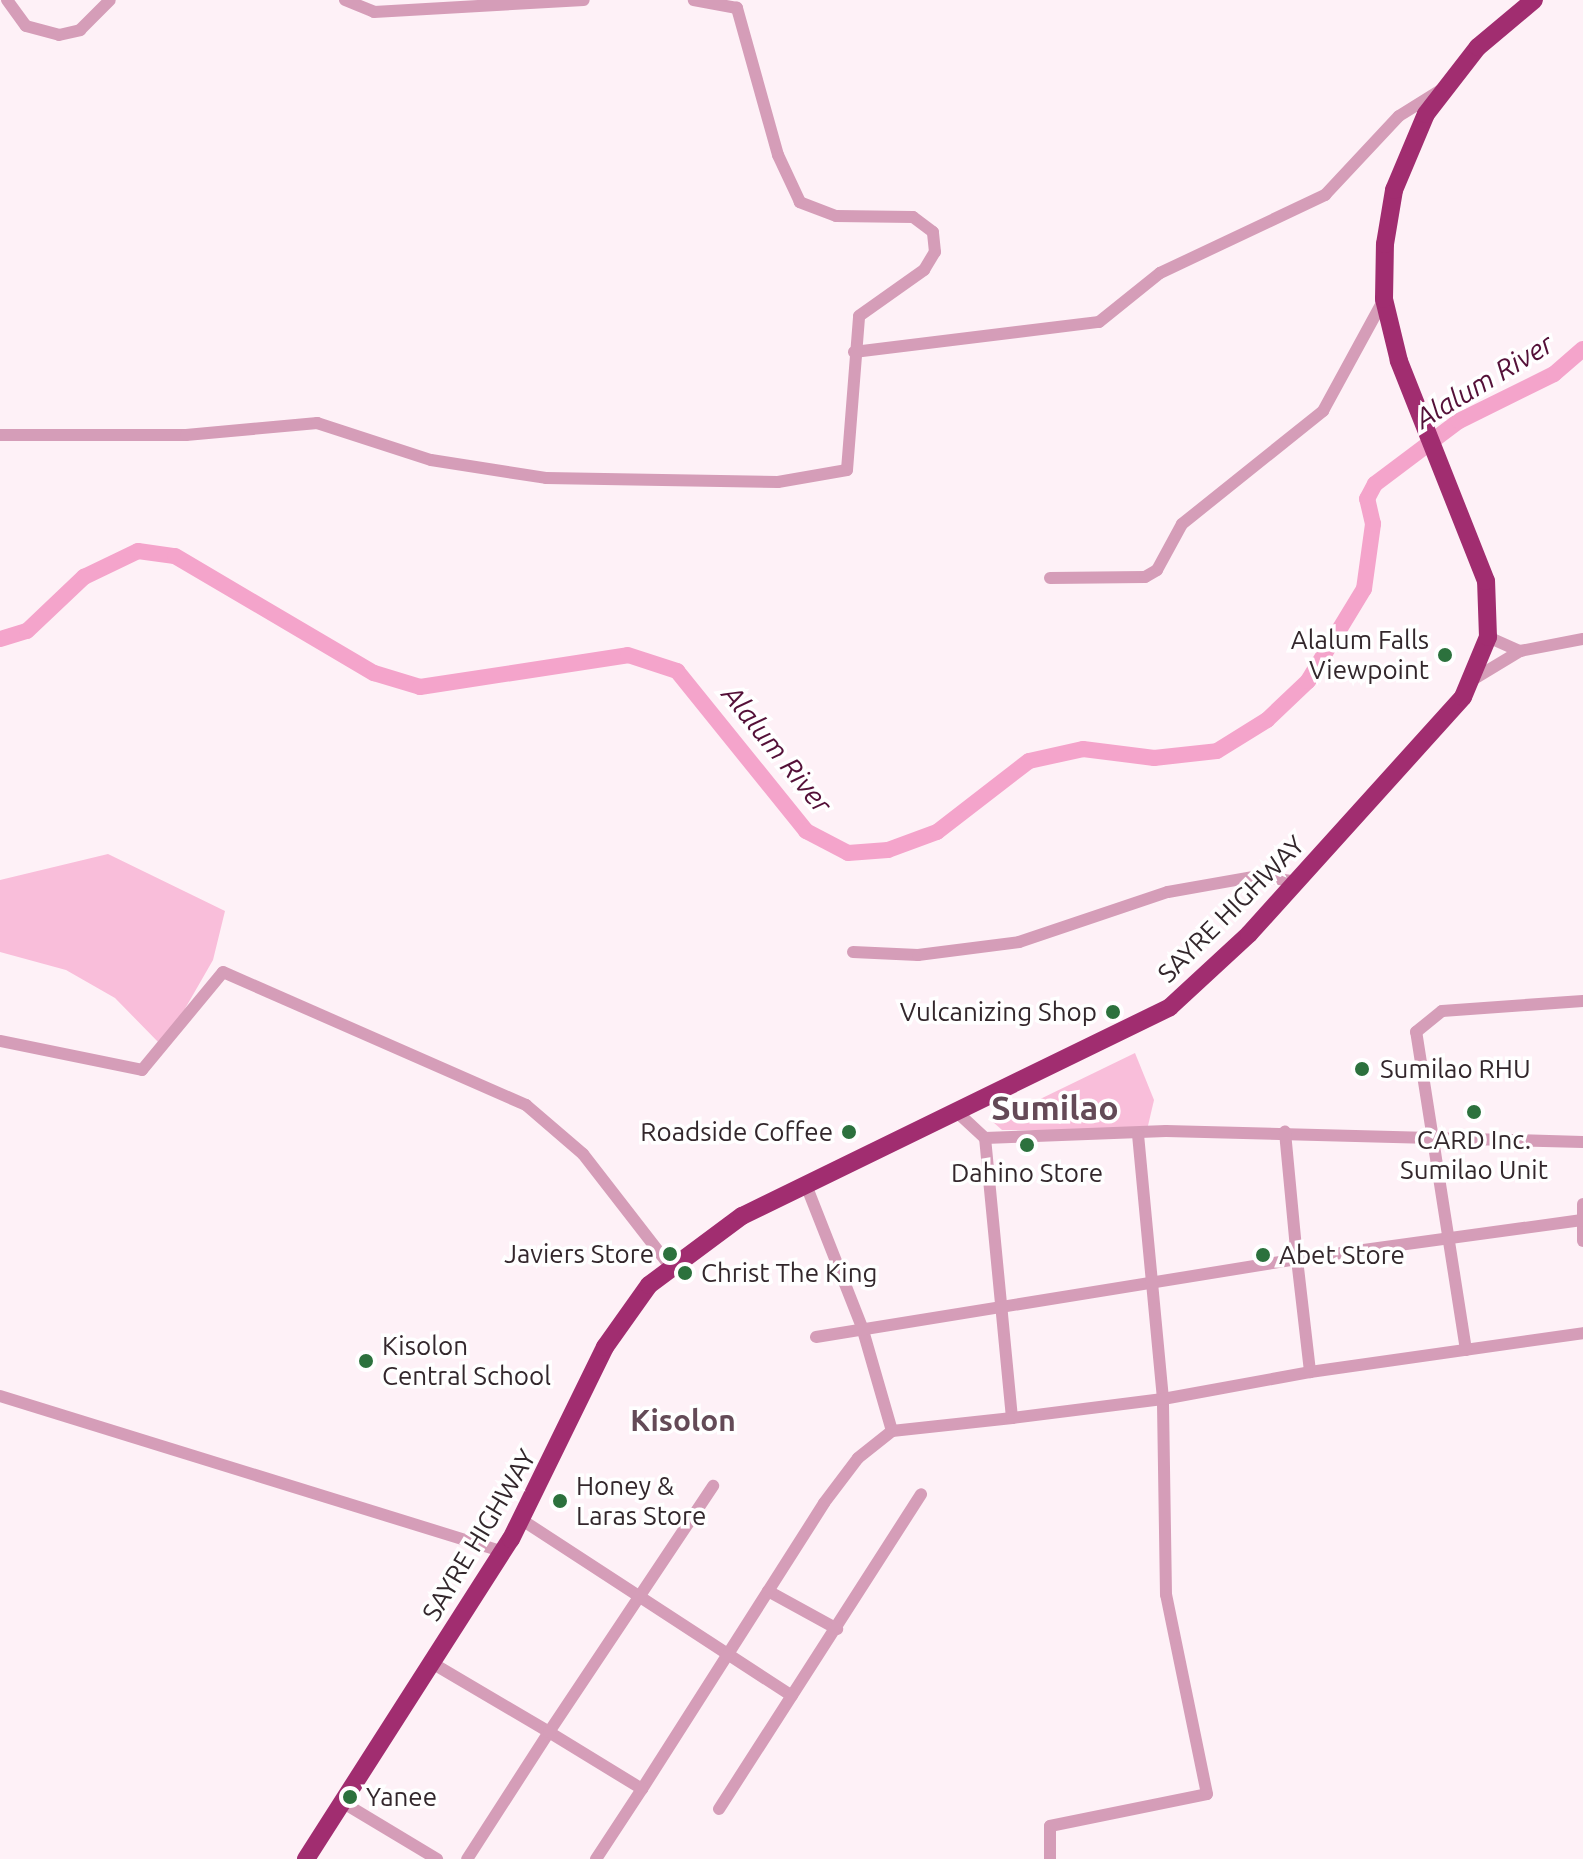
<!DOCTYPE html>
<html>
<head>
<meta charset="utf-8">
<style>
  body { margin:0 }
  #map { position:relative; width:1583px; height:1859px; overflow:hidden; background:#fef1f7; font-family:Ubuntu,sans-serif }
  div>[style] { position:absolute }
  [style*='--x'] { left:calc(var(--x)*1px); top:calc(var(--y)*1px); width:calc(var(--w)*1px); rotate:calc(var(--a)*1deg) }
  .green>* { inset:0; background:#f9beda }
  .river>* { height:16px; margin:-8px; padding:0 8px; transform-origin:8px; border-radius:8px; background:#f4a4cb }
  .minor>* { height:12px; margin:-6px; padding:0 6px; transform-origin:6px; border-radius:6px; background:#d59db8 }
  .highway>* { height:18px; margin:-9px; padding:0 9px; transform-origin:9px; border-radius:9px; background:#a12d70 }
  .dots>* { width:22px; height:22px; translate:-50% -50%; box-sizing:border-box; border:4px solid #fff; border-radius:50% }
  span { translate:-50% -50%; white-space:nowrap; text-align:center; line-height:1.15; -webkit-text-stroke:7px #fff; paint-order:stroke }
  .poi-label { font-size:26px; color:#33272c }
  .right { translate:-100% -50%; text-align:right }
  .left { translate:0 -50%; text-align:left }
  .street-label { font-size:26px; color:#33272c }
  .water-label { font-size:28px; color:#541038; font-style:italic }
  .quarter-label { font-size:30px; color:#644a57; font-weight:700 }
  .district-label { font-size:34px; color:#644a57; font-weight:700 }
</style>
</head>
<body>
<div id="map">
  <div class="green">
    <i style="clip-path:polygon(108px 854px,225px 911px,213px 960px,163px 1047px,115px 998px,66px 970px,0 952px,0 880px)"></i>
    <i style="clip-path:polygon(1135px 1053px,1154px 1100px,1147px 1130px,1002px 1130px,993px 1122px)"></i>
  </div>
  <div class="river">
    <i style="--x:0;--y:639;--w:28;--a:-17"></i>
    <i style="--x:27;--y:631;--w:79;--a:-43.5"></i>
    <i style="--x:84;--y:577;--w:60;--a:-25.7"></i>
    <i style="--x:138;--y:551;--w:37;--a:8"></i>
    <i style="--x:175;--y:556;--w:231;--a:30.5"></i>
    <i style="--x:374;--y:673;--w:48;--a:16.9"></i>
    <i style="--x:420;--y:687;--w:210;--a:-8.7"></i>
    <i style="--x:628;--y:655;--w:52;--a:18.1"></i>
    <i style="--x:677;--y:671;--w:206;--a:51.1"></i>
    <i style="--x:806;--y:831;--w:47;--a:27.6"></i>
    <i style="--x:848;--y:853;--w:40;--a:-4.3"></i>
    <i style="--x:888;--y:850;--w:52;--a:-20.2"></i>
    <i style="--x:937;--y:832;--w:116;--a:-37.7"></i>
    <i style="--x:1029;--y:761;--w:55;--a:-12.5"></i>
    <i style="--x:1083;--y:749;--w:72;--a:7.2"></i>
    <i style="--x:1154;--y:758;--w:63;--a:-6.3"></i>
    <i style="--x:1217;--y:751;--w:59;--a:-31.8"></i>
    <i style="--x:1267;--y:720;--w:57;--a:-43.6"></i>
    <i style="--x:1308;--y:681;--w:108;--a:-58.7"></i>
    <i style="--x:1364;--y:589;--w:66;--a:-82.1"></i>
    <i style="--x:1373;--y:524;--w:26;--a:-103"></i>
    <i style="--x:1367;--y:499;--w:17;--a:-62"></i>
    <i style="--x:1375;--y:484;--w:105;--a:-36.9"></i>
    <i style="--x:1459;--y:421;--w:106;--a:-26.3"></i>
    <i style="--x:1554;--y:374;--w:38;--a:-41"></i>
  </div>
  <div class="minor">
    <i style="--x:7;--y:0;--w:32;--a:54"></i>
    <i style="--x:26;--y:26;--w:34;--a:15"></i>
    <i style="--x:59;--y:35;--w:22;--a:-13"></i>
    <i style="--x:80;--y:30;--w:42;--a:-45"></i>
    <i style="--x:345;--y:0;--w:31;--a:22"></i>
    <i style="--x:374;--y:12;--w:210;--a:-3.3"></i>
    <i style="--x:854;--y:352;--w:247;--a:-7"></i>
    <i style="--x:1099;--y:322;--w:78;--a:-38.8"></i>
    <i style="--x:1160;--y:273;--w:183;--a:-25.3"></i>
    <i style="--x:1325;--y:195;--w:108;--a:-46.9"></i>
    <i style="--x:1399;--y:116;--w:49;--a:-31.8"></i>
    <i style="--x:0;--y:435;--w:186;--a:0"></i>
    <i style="--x:186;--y:435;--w:132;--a:-5.2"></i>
    <i style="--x:317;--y:423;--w:120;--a:18"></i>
    <i style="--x:431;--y:460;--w:116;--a:8.9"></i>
    <i style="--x:546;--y:478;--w:232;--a:1"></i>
    <i style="--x:778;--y:482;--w:70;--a:-9.9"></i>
    <i style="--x:847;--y:470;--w:154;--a:-85.5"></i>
    <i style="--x:859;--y:316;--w:80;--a:-35.3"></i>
    <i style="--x:924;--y:270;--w:21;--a:-59"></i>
    <i style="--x:935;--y:252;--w:20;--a:-96"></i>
    <i style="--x:933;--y:232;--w:25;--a:-143"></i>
    <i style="--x:913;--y:217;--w:77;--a:-179.3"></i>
    <i style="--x:836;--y:216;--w:39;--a:-159"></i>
    <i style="--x:800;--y:202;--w:52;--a:-115.1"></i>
    <i style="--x:778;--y:155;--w:153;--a:-105.6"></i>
    <i style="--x:737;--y:8;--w:44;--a:-169.5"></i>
    <i style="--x:1050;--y:578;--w:95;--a:-0.6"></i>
    <i style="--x:1145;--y:577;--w:14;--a:-30"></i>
    <i style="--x:1157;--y:570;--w:52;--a:-61.5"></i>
    <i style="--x:1182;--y:524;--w:181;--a:-38.7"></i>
    <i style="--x:1323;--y:411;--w:128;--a:-61.4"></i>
    <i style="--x:1488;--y:637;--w:35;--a:24"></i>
    <i style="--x:1520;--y:651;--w:64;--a:-10.8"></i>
    <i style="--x:1472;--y:680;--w:56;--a:-31.1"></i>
    <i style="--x:853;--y:952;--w:65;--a:2.6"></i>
    <i style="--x:918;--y:955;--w:102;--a:-7.3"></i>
    <i style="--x:1019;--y:942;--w:157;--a:-18.6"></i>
    <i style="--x:1168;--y:892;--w:91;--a:-10.1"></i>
    <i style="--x:1258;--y:876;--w:40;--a:8.5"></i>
    <i style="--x:0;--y:1041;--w:145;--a:11.5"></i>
    <i style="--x:142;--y:1070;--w:127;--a:-50.4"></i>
    <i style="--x:223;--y:972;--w:331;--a:23.7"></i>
    <i style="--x:526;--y:1105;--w:75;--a:40.7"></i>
    <i style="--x:583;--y:1154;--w:140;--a:52.2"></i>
    <i style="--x:958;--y:1113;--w:37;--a:43"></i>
    <i style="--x:985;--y:1138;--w:181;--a:-2.2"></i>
    <i style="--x:1166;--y:1131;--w:417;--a:1.5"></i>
    <i style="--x:806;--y:1185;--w:153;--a:68.5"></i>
    <i style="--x:862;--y:1327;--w:108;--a:73.9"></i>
    <i style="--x:892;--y:1431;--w:121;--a:-6.2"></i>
    <i style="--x:1012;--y:1418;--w:281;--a:-95.5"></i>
    <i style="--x:1583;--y:1204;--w:37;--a:90"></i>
    <i style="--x:1582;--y:1220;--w:288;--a:172.2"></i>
    <i style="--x:1297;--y:1259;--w:114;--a:83.4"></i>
    <i style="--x:1310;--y:1372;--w:276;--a:-8.1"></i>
    <i style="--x:816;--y:1337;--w:487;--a:-9.2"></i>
    <i style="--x:1297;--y:1259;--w:128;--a:-95.4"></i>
    <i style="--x:1466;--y:1350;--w:322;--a:-98.9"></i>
    <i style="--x:1416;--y:1032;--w:33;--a:-39"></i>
    <i style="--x:1442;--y:1011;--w:141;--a:-4.1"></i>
    <i style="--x:0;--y:1396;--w:528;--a:17.2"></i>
    <i style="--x:1012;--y:1418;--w:152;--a:-7.2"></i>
    <i style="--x:1163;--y:1399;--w:265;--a:-95.4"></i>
    <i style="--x:522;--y:1520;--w:322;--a:33.1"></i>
    <i style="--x:768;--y:1591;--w:79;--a:28.8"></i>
    <i style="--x:432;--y:1663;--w:136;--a:30.5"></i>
    <i style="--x:549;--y:1732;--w:151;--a:122.8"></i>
    <i style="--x:642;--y:1789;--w:339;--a:-57.5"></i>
    <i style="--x:824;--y:1503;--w:56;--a:-52.9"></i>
    <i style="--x:858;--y:1458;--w:43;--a:-38.5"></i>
    <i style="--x:342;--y:1802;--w:111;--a:31"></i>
    <i style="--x:719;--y:1809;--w:374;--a:-57.3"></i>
    <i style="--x:596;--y:1859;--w:84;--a:-56.7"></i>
    <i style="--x:642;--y:1789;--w:109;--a:-148.5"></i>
    <i style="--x:549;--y:1732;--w:296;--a:-56.3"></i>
    <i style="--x:1050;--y:1859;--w:33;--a:-90"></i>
    <i style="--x:1050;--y:1826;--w:160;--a:-11.5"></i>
    <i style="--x:1207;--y:1794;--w:203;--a:-101.6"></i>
    <i style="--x:1166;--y:1595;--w:196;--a:-90.9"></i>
    <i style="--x:1163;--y:1399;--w:149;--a:-10.4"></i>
  </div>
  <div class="highway">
    <i style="--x:306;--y:1859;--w:380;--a:-57.4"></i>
    <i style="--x:511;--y:1539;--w:214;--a:-63.9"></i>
    <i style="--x:605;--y:1347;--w:76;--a:-54.6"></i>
    <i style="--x:649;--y:1285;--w:116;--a:-36.6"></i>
    <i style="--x:742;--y:1216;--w:476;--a:-26"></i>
    <i style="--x:1170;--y:1007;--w:108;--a:-42.7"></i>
    <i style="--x:1249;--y:934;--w:319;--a:-47.9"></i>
    <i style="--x:1463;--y:697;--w:65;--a:-67.4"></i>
    <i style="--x:1488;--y:637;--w:56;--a:-92"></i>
    <i style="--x:1486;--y:581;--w:237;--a:-111.6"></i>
    <i style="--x:1399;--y:361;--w:64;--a:-103.6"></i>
    <i style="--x:1384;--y:299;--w:55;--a:-89"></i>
    <i style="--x:1385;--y:244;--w:55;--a:-80.5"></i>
    <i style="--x:1394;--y:190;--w:82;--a:-67.2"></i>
    <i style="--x:1426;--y:114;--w:85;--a:-52.2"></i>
    <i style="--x:1478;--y:47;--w:73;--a:-40"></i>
  </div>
  <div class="dots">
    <i style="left:1445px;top:655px;background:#2c713d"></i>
    <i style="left:1113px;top:1012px;background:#2c713d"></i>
    <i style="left:1362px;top:1069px;background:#2c713d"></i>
    <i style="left:1474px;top:1112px;background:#2c713d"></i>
    <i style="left:849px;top:1132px;background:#2c713d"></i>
    <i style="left:1027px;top:1145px;background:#2c713d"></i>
    <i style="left:670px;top:1254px;background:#2c713d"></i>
    <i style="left:1263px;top:1255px;background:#2c713d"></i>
    <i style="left:685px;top:1273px;background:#2c713d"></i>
    <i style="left:366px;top:1361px;background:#2c713d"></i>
    <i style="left:560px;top:1501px;background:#2c713d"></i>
    <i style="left:350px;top:1797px;background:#2c713d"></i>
  </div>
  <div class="poi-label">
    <span class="right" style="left:1429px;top:655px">Alalum Falls<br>Viewpoint</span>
    <span class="right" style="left:1097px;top:1012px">Vulcanizing Shop</span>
    <span class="left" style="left:1380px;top:1069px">Sumilao RHU</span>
    <span class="right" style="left:833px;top:1132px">Roadside Coffee</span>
    <span style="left:1474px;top:1155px">CARD Inc.<br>Sumilao Unit</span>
    <span style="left:1027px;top:1173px">Dahino Store</span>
    <span class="right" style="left:654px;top:1254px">Javiers Store</span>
    <span class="left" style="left:1279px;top:1255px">Abet Store</span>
    <span class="left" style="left:701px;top:1273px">Christ The King</span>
    <span class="left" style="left:382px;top:1361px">Kisolon<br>Central School</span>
    <span class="left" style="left:576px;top:1501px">Honey &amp;<br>Laras Store</span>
    <span class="left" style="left:366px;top:1797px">Yanee</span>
  </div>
  <div class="street-label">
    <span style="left:1231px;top:909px;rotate:-45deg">SAYRE HIGHWAY</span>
    <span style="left:479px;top:1535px;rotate:-59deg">SAYRE HIGHWAY</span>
  </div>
  <div class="water-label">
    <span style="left:1484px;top:381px;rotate:-31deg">Alalum River</span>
    <span style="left:777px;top:749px;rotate:51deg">Alalum River</span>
  </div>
  <div class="quarter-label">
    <span style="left:683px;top:1420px">Kisolon</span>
  </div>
  <div class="district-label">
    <span style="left:1055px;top:1108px">Sumilao</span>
  </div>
</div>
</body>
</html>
